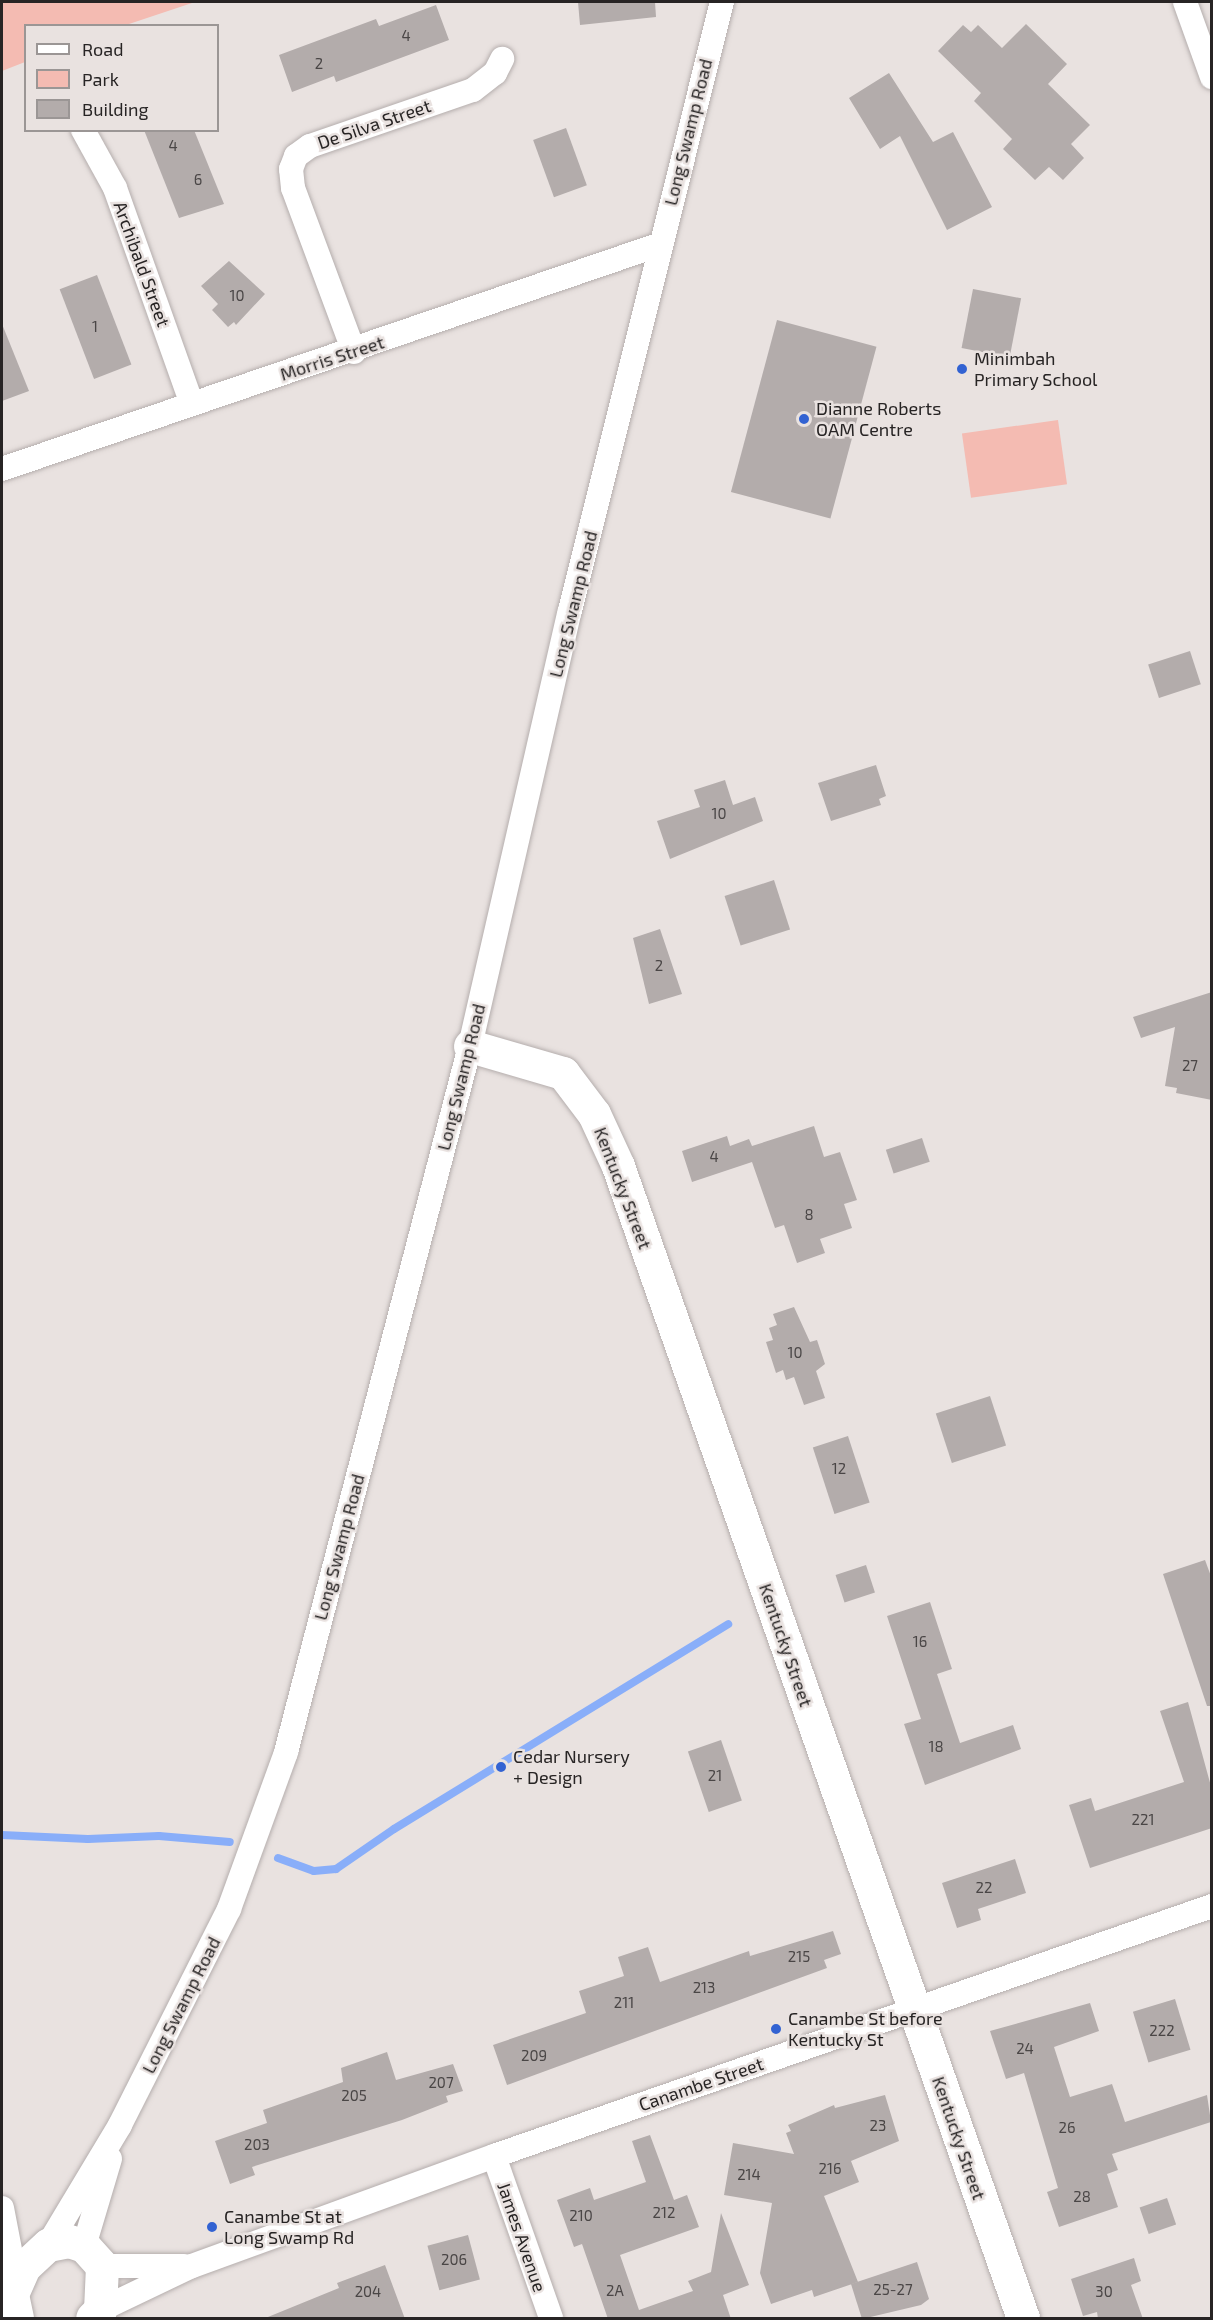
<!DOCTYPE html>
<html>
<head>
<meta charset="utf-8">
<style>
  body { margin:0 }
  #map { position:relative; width:1213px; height:2320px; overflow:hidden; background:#e9e2e0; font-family:"Exo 2",sans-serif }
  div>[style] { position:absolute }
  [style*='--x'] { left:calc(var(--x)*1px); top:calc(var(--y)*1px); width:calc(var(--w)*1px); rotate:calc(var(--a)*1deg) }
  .green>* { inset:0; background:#f4bbb2; transform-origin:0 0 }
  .stream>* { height:8px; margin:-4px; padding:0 4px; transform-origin:4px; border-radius:4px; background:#89aef9 }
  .building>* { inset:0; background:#b3acab; transform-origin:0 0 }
  .roads { filter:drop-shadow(0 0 2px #b5aead) drop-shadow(0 0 2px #b5aead) }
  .street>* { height:24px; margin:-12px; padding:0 12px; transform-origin:12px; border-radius:12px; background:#fff }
  .secondary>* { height:33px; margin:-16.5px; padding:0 16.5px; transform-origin:16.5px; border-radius:16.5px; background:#fff }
  .dots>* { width:16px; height:16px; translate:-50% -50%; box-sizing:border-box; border:3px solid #e9e2e0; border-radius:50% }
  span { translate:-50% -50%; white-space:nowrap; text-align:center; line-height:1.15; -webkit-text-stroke:5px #e9e2e0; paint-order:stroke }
  .number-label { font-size:15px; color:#4a4646 }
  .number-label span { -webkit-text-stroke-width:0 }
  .street-label { font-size:18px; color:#272424 }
  .poi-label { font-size:18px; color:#272424 }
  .left { translate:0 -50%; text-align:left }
  .frame { position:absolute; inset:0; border:3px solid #272424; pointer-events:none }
  .legend { position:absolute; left:24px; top:24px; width:195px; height:108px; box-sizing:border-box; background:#e9e2e0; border:2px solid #9b9695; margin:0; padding:8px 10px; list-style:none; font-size:18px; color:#272424 }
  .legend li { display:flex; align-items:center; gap:12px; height:30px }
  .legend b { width:30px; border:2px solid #9b9695 }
</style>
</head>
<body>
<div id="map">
  <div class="green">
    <i style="clip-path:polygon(2px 2px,195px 2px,126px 25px,26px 26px,25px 62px,2px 71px)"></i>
    <i style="left:1058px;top:420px;width:65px;height:97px;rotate:82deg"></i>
  </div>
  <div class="stream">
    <i style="--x:2;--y:1835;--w:86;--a:2.7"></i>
    <i style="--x:88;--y:1839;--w:71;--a:-2.4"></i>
    <i style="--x:159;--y:1836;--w:71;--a:4.8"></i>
    <i style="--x:278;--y:1858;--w:38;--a:20"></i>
    <i style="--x:314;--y:1871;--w:22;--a:-5"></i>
    <i style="--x:336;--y:1869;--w:70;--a:-34.6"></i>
    <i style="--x:394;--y:1829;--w:392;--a:-31.5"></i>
  </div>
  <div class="building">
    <i style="clip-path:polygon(578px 2px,655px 2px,656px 17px,580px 25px)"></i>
    <i style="clip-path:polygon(436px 5px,449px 40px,336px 82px,334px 76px,292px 92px,279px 55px,376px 19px,379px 26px)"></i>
    <i style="clip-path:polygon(1026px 24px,1067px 64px,1048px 84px,1090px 125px,1071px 144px,1084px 158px,1063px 180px,1049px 167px,1035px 180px,1003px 149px,1012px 139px,974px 101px,981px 93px,938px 51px,963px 25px,971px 32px,978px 25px,1002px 48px)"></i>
    <i style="clip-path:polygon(889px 73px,933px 142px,953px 132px,992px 207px,947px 230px,900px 136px,880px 149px,849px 98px)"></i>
    <i style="left:566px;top:128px;width:61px;height:35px;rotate:70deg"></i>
    <i style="clip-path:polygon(144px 130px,194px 130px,224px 204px,179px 218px)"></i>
    <i style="clip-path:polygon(229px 261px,265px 294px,236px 325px,234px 322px,228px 327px,212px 310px,218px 304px,201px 286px)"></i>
    <i style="left:97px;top:275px;width:96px;height:40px;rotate:69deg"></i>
    <i style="left:973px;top:289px;width:49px;height:60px;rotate:11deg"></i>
    <i style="left:777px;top:320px;width:103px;height:178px;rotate:15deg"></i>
    <i style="clip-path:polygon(2px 324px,29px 391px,2px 401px)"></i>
    <i style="left:1190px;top:651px;width:35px;height:44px;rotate:72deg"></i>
    <i style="clip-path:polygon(876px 765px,886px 796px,879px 799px,881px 805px,831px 821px,818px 783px)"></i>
    <i style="clip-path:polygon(725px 780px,733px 805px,755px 797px,763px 821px,670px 859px,657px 821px,700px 807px,694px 790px)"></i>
    <i style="left:774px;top:880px;width:52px;height:52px;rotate:72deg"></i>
    <i style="clip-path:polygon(660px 929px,682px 994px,649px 1004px,633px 938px)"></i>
    <i style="clip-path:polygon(1212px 992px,1212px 1100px,1176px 1093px,1177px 1088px,1165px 1086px,1175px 1027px,1141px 1038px,1133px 1017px)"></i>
    <i style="clip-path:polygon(814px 1126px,824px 1157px,840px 1152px,857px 1200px,844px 1204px,852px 1228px,820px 1239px,825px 1253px,797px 1263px,784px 1225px,775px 1228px,752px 1162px,692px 1182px,682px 1151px,727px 1136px,730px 1146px,749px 1139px,752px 1146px)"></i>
    <i style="left:922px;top:1138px;width:25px;height:38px;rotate:72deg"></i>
    <i style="clip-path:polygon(794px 1307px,810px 1342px,817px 1340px,825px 1364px,816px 1371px,825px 1398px,804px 1405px,794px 1377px,786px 1380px,783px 1370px,776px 1373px,766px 1342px,773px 1340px,769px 1328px,777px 1325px,773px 1314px)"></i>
    <i style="left:990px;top:1396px;width:52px;height:57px;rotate:72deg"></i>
    <i style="left:848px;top:1436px;width:70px;height:37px;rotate:72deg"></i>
    <i style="clip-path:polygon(1205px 1560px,1212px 1579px,1212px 1706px,1207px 1706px,1163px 1574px)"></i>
    <i style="left:866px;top:1565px;width:29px;height:32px;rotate:72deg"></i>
    <i style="clip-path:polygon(930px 1602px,952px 1669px,937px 1674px,960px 1743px,1013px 1725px,1021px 1749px,925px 1785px,904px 1724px,921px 1719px,887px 1616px)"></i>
    <i style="clip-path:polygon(1188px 1702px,1212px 1790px,1212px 1828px,1090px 1868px,1069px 1805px,1091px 1798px,1095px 1811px,1184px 1782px,1160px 1711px)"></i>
    <i style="left:721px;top:1740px;width:64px;height:35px;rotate:71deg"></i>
    <i style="clip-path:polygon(1015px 1859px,1026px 1893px,978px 1909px,981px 1920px,957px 1928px,942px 1883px)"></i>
    <i style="clip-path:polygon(833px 1931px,841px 1954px,824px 1960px,827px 1968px,507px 2085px,493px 2045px,586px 2013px,579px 1991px,624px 1976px,618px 1957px,648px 1947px,660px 1982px,749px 1951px,750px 1956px)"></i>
    <i style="left:1175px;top:1999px;width:53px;height:44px;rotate:73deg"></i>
    <i style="clip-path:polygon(1090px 2003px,1099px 2031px,1054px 2047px,1070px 2097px,1112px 2084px,1125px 2122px,1207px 2095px,1211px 2122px,1112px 2154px,1118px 2170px,1107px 2174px,1118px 2207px,1059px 2227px,1047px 2192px,1058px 2188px,1024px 2073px,1006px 2079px,990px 2031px)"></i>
    <i style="clip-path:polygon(387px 2052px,396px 2080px,453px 2064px,463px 2091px,446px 2096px,448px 2102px,402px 2120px,252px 2167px,255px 2175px,230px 2184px,215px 2141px,267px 2123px,263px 2110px,343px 2082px,341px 2068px)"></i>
    <i style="clip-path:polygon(885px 2095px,899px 2141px,851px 2161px,859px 2182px,824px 2196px,858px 2282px,814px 2297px,812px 2290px,771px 2304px,760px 2273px,772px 2203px,724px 2195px,733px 2143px,794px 2154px,786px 2133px,791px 2131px,788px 2125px,834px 2105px,835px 2108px)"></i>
    <i style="clip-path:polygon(650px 2135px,674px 2200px,687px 2195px,699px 2227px,620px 2255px,639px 2310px,693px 2291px,688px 2281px,711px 2272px,721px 2213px,749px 2285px,723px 2295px,731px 2319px,608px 2319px,582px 2244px,574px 2247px,557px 2200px,590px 2188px,594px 2200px,646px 2182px,632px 2141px)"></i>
    <i style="left:1167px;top:2198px;width:28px;height:29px;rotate:71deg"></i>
    <i style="left:468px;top:2235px;width:46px;height:42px;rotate:75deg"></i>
    <i style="clip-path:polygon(1134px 2258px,1141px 2281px,1131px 2285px,1143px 2319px,1098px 2319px,1097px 2312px,1083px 2316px,1071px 2279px)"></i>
    <i style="clip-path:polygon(917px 2262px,929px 2299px,921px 2305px,862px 2319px,851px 2284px)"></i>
    <i style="clip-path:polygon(385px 2265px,405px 2319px,263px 2319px,339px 2288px,337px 2283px)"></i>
  </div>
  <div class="roads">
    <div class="street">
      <i style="--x:1185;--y:2;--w:80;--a:70.2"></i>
      <i style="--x:83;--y:130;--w:66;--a:61.1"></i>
      <i style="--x:115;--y:188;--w:227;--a:70.4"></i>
      <i style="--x:354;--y:352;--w:175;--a:-110.4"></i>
      <i style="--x:293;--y:188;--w:19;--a:-96"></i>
      <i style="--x:291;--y:169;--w:14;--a:-69"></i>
      <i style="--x:296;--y:156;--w:17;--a:-36"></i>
      <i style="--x:310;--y:146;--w:172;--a:-19"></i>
      <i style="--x:473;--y:90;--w:28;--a:-38"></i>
      <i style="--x:495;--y:73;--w:16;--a:-63"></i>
      <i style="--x:2;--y:469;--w:696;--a:-18.85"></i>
      <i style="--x:494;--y:2156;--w:172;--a:70.6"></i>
      <i style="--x:2;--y:2208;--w:74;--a:79.1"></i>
      <i style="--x:48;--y:2245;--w:140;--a:-59"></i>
      <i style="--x:120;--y:2125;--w:242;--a:-63.2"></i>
      <i style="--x:229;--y:1909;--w:167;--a:-70"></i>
      <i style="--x:286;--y:1752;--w:730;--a:-75.39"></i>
      <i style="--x:470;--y:1046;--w:446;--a:-77.1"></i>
      <i style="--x:570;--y:611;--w:628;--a:-75.99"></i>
      <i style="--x:84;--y:2246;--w:91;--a:-73.4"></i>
      <i style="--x:102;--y:2266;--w:82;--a:0"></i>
      <i style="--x:100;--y:2310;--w:102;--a:-25.6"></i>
      <i style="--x:192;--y:2266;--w:321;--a:-20"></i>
      <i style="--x:494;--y:2156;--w:760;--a:-19.2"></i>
    </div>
    <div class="secondary">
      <i style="--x:470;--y:1046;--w:97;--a:16.2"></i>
      <i style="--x:563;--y:1073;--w:51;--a:52.9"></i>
      <i style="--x:594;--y:1114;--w:57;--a:65.2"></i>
      <i style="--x:618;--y:1166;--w:1221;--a:70.63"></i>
      <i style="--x:17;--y:2318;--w:25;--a:-102"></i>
      <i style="--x:12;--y:2294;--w:30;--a:-66"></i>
      <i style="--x:24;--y:2267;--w:33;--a:-43"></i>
      <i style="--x:48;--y:2245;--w:21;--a:-11"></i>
      <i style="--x:69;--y:2241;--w:16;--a:18"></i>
      <i style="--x:84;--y:2246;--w:27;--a:48"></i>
      <i style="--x:102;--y:2266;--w:44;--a:92.6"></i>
      <i style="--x:100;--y:2310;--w:11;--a:135"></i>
    </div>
  </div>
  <div class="dots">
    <i style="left:962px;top:369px;background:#3262d2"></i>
    <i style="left:804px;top:419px;background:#3262d2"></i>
    <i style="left:501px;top:1767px;background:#3262d2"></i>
    <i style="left:776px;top:2029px;background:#3262d2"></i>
    <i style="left:212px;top:2227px;background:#3262d2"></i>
  </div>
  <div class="number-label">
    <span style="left:406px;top:36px">4</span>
    <span style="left:319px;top:64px">2</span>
    <span style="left:173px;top:146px">4</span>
    <span style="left:198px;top:180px">6</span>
    <span style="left:237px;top:296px">10</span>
    <span style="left:95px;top:327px">1</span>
    <span style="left:719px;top:814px">10</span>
    <span style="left:659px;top:966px">2</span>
    <span style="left:1190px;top:1066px">27</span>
    <span style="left:714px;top:1157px">4</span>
    <span style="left:809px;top:1215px">8</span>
    <span style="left:795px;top:1353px">10</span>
    <span style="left:839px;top:1469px">12</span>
    <span style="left:920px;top:1642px">16</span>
    <span style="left:936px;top:1747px">18</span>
    <span style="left:715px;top:1776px">21</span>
    <span style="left:1143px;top:1820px">221</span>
    <span style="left:984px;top:1888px">22</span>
    <span style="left:799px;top:1957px">215</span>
    <span style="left:704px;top:1988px">213</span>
    <span style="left:624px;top:2003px">211</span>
    <span style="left:1162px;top:2031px">222</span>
    <span style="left:1025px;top:2049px">24</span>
    <span style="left:534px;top:2056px">209</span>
    <span style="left:441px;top:2083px">207</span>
    <span style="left:354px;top:2096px">205</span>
    <span style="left:878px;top:2126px">23</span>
    <span style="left:1067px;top:2128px">26</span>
    <span style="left:257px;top:2145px">203</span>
    <span style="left:830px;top:2169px">216</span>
    <span style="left:749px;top:2175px">214</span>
    <span style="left:1082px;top:2197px">28</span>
    <span style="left:664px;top:2213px">212</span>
    <span style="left:581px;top:2216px">210</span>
    <span style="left:454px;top:2260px">206</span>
    <span style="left:893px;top:2290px">25-27</span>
    <span style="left:615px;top:2291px">2A</span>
    <span style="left:368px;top:2292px">204</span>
    <span style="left:1104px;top:2292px">30</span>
  </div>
  <div class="street-label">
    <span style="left:374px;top:124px;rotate:-19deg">De Silva Street</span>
    <span style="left:688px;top:132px;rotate:-76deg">Long Swamp Road</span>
    <span style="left:142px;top:264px;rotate:70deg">Archibald Street</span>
    <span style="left:332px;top:358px;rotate:-18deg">Morris Street</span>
    <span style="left:573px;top:604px;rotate:-76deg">Long Swamp Road</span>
    <span style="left:461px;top:1077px;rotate:-76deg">Long Swamp Road</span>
    <span style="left:623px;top:1188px;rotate:69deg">Kentucky Street</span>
    <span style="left:339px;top:1547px;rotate:-75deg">Long Swamp Road</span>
    <span style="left:786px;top:1645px;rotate:71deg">Kentucky Street</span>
    <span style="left:181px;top:2005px;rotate:-63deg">Long Swamp Road</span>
    <span style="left:701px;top:2084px;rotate:-19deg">Canambe Street</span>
    <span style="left:959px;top:2138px;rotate:71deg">Kentucky Street</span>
    <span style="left:522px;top:2237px;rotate:71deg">James Avenue</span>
  </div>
  <div class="poi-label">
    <span class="left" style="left:974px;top:369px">Minimbah<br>Primary School</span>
    <span class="left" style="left:816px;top:419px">Dianne Roberts<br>OAM Centre</span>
    <span class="left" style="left:513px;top:1767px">Cedar Nursery<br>+ Design</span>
    <span class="left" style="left:788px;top:2029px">Canambe St before<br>Kentucky St</span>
    <span class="left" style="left:224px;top:2227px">Canambe St at<br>Long Swamp Rd</span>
  </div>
  <div class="frame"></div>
  <ul class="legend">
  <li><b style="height:8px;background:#fff"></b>Road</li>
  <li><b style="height:16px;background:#f4bbb2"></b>Park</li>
  <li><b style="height:16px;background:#b3acab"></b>Building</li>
  </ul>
</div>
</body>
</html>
